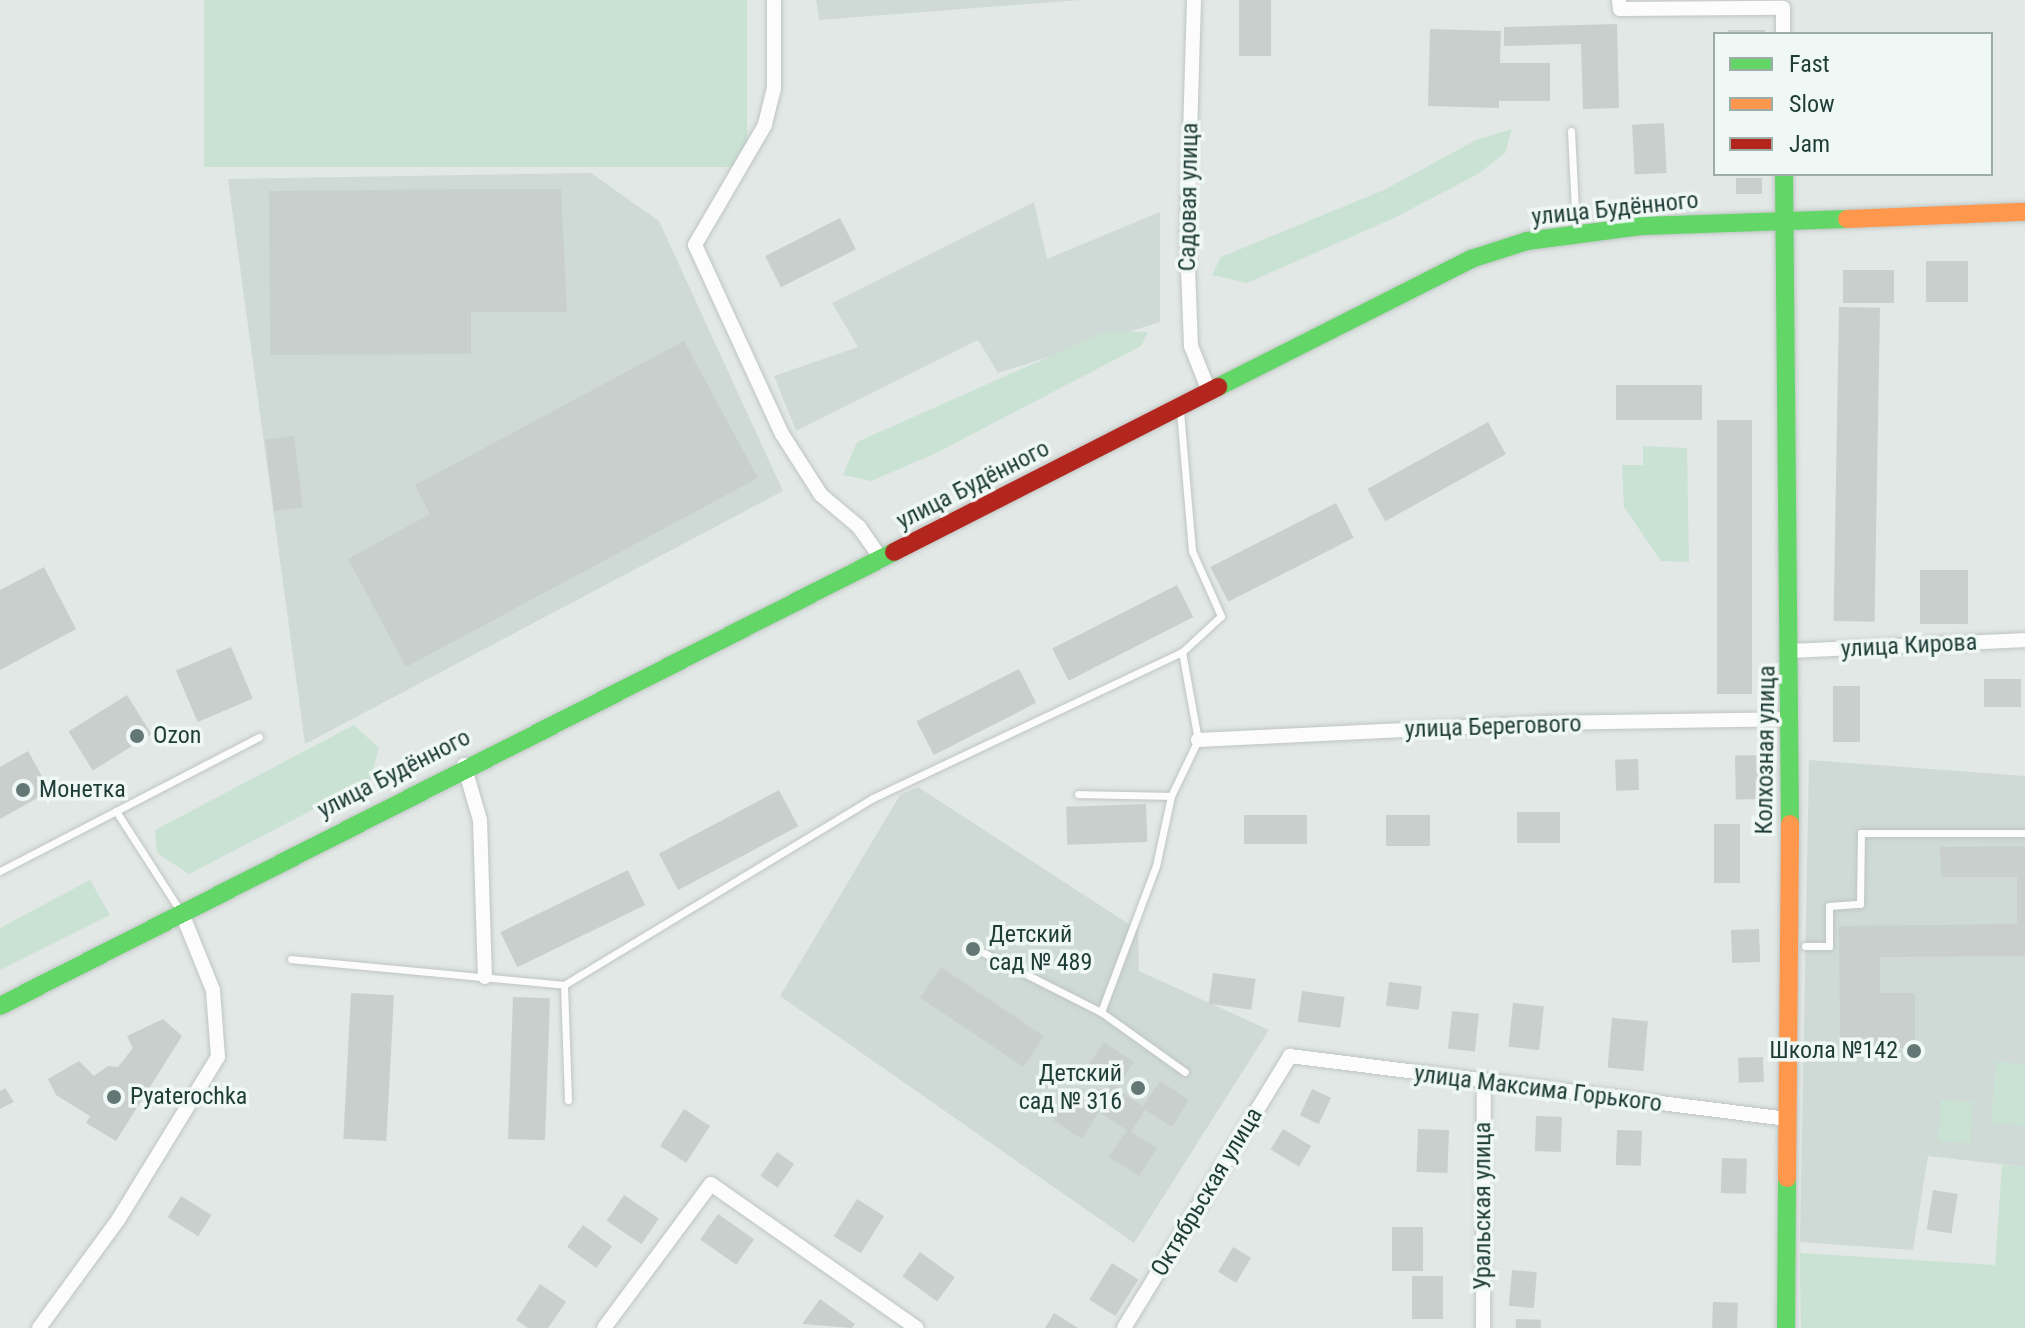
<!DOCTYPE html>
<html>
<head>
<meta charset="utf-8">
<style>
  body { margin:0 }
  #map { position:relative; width:2025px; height:1328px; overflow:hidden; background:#e2e8e6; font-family:"Roboto Condensed",sans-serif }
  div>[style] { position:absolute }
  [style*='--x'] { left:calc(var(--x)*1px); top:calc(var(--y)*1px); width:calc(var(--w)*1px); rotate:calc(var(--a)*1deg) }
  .built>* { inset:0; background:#cfdad6 }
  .green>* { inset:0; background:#cae2d3; transform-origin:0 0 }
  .building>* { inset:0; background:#c9cfcd; transform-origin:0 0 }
  .roads { filter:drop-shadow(0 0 2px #bfc5c3) drop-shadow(0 0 2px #bfc5c3) }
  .lane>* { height:7px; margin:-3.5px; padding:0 3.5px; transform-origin:3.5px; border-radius:3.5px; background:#fbfcfb }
  .street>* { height:14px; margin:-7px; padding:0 7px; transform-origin:7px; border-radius:7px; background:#fbfcfb }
  .fast>* { height:18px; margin:-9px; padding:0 9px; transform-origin:9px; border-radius:9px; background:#63d668 }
  .slow>* { height:18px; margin:-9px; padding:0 9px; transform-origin:9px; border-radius:9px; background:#ff974d }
  .jam>* { height:18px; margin:-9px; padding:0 9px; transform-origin:9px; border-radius:9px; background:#b3261e }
  .dots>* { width:22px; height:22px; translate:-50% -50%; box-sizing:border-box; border:4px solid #eff8f4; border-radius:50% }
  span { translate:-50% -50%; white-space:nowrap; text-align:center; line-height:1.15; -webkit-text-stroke:7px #eff8f4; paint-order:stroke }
  .street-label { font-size:24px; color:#1f3c36 }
  .poi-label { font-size:24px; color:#1f3c36 }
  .left { translate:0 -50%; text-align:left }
  .right { translate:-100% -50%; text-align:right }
  .legend { position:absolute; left:1713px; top:32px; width:280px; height:144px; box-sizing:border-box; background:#eff8f4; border:2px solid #9cada8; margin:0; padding:10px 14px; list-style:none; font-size:24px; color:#1f3c36 }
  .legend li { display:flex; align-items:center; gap:16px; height:40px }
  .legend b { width:40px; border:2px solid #9cada8 }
</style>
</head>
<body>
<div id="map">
  <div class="built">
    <i style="clip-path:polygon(816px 0,1081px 0,819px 20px)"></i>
    <i style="clip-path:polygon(591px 173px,659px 221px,783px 491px,305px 744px,228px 179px)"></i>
    <i style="clip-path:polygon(1034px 202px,1047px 259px,1160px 212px,1160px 322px,998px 373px,978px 340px,796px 431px,774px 376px,858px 347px,832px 303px)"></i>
    <i style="clip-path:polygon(1809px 760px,2025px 776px,2025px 1167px,1928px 1156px,1913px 1250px,1800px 1242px)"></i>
    <i style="clip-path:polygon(918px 787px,1138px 930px,1139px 971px,1269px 1030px,1134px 1243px,780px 996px,900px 795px)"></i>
  </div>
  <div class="green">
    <i style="left:204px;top:0;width:543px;height:167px"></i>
    <i style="clip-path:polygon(1512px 129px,1505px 153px,1478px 174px,1396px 217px,1247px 283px,1212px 275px,1221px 257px,1384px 190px,1476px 140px)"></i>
    <i style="clip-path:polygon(1107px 331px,1148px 332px,1141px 346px,934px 454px,871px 481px,843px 475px,857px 442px)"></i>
    <i style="clip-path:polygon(1643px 446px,1687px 448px,1689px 562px,1661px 561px,1624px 507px,1622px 465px,1643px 465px)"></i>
    <i style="clip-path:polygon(354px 725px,379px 748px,370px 780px,189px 874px,157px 853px,155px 830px)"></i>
    <i style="clip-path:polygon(90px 880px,110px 915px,0 970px,0 928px)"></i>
    <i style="clip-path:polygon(1996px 1062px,2025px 1064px,2025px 1126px,1991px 1123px)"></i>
    <i style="left:1941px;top:1100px;width:32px;height:41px;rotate:4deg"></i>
    <i style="clip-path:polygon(2002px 1165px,2025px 1167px,2025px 1328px,1801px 1328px,1800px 1253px,1995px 1265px)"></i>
  </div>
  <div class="building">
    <i style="left:1239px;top:0;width:32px;height:56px"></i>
    <i style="clip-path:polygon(1617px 24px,1619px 108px,1583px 109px,1581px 44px,1504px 46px,1504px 27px)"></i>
    <i style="clip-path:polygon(1430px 29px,1501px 31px,1500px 63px,1550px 63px,1550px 101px,1499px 101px,1499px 108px,1428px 106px)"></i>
    <i style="left:1728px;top:30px;width:37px;height:4px"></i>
    <i style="left:1664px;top:123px;width:50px;height:32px;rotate:87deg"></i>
    <i style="left:1762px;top:178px;width:16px;height:26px;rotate:90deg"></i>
    <i style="clip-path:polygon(470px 189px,561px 189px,567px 312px,471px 312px,471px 354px,270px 355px,269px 191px)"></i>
    <i style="left:840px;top:218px;width:35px;height:84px;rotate:63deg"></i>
    <i style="left:1926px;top:261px;width:42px;height:41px"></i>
    <i style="left:1843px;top:270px;width:51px;height:33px"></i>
    <i style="left:1839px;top:307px;width:41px;height:314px;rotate:1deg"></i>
    <i style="clip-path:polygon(684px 341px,758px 478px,406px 667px,348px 559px,430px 514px,415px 485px)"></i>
    <i style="left:1702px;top:385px;width:35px;height:86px;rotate:90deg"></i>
    <i style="left:1717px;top:420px;width:35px;height:274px"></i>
    <i style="left:1488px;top:422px;width:37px;height:138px;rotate:61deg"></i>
    <i style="left:294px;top:436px;width:72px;height:29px;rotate:83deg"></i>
    <i style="left:1336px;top:503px;width:39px;height:141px;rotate:63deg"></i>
    <i style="clip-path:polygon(44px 567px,76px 629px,0 670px,0 590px)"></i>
    <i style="left:1920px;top:570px;width:48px;height:54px"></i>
    <i style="left:1177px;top:585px;width:36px;height:140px;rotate:63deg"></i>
    <i style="left:231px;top:647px;width:56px;height:60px;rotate:67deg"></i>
    <i style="left:1019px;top:669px;width:38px;height:115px;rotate:63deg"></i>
    <i style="left:1984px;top:679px;width:37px;height:28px"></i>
    <i style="left:1833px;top:686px;width:27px;height:56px"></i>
    <i style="left:127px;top:695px;width:46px;height:69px;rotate:58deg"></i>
    <i style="clip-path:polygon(28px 751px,50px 791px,0 819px,0 767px)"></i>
    <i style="left:1766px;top:755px;width:44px;height:31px;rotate:89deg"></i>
    <i style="left:1638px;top:759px;width:31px;height:23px;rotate:88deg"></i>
    <i style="left:779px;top:790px;width:41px;height:136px;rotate:62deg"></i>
    <i style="left:1146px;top:804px;width:38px;height:80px;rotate:88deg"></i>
    <i style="left:1517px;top:812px;width:43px;height:31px"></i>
    <i style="left:1244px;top:815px;width:63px;height:29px"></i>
    <i style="left:1386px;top:815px;width:44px;height:31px"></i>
    <i style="left:1714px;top:824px;width:26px;height:59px"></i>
    <i style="clip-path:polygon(2025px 846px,2025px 956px,1880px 957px,1880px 993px,1915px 993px,1915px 1048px,1865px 1048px,1865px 1039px,1840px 1039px,1839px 926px,2017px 924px,2017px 877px,1941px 877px,1940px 847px)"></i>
    <i style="left:628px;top:870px;width:39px;height:142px;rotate:64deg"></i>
    <i style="left:1759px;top:929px;width:33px;height:28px;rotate:88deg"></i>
    <i style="left:941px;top:967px;width:124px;height:37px;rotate:34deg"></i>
    <i style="left:1213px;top:973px;width:43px;height:31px;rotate:8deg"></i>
    <i style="left:1389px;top:982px;width:33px;height:24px;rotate:7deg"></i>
    <i style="left:1302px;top:991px;width:43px;height:31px;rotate:8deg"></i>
    <i style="left:351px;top:993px;width:43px;height:146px;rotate:3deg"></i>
    <i style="left:513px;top:997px;width:37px;height:142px;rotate:2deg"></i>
    <i style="left:1513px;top:1003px;width:31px;height:44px;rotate:6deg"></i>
    <i style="left:1452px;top:1011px;width:27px;height:38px;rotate:6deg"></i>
    <i style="left:1612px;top:1018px;width:36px;height:50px;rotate:5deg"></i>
    <i style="clip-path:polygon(163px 1019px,182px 1036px,116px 1141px,86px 1123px,90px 1116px,56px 1095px,48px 1079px,79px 1061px,94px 1076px,108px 1066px,118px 1067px,133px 1048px,127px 1036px)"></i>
    <i style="clip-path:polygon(1104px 1042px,1134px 1062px,1116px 1089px,1143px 1106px,1160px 1081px,1189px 1100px,1172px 1127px,1145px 1110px,1131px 1132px,1157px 1148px,1139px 1176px,1109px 1157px,1127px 1130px,1099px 1112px,1082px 1139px,1053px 1120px,1073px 1089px,1097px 1105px,1109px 1087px,1085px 1071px)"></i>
    <i style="left:1763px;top:1057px;width:25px;height:25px;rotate:88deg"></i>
    <i style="clip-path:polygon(5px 1088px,14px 1102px,0 1109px,0 1091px)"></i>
    <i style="left:1312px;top:1089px;width:21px;height:29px;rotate:25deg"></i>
    <i style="left:684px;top:1109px;width:31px;height:44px;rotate:33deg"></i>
    <i style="left:1536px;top:1116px;width:26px;height:35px;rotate:2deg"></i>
    <i style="left:1283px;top:1129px;width:33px;height:24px;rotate:31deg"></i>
    <i style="left:1418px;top:1129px;width:31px;height:43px;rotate:2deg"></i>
    <i style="left:1617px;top:1130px;width:25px;height:35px;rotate:2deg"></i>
    <i style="left:777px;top:1152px;width:21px;height:29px;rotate:35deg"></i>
    <i style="left:1722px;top:1158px;width:25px;height:35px;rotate:2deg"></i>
    <i style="left:1933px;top:1190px;width:25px;height:40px;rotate:9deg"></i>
    <i style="left:624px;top:1195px;width:42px;height:31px;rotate:34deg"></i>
    <i style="left:181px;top:1196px;width:36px;height:25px;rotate:32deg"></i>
    <i style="left:857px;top:1199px;width:32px;height:44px;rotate:32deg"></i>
    <i style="left:718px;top:1214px;width:44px;height:31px;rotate:35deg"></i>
    <i style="left:583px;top:1225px;width:36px;height:27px;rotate:36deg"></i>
    <i style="left:1392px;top:1227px;width:31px;height:44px"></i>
    <i style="left:1233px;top:1247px;width:21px;height:29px;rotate:31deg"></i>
    <i style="left:920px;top:1252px;width:43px;height:30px;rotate:36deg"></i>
    <i style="left:1112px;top:1263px;width:31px;height:43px;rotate:32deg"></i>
    <i style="left:1512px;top:1270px;width:25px;height:36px;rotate:5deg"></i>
    <i style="left:1412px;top:1276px;width:31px;height:43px"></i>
    <i style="clip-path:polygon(540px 1284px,566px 1302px,548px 1328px,528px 1328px,516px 1320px)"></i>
    <i style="clip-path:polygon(820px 1299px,855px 1324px,852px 1328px,802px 1324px)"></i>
    <i style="left:1713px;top:1302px;width:25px;height:26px;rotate:2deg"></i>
    <i style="clip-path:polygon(1054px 1313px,1078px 1328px,1045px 1328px)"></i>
    <i style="left:1516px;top:1319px;width:25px;height:9px;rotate:2deg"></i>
  </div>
  <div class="roads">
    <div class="lane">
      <i style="--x:1571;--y:131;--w:99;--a:87.1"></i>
      <i style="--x:1078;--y:794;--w:93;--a:1.2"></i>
      <i style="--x:116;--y:811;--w:161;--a:-27.4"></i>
      <i style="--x:0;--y:871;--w:131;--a:-27.3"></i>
      <i style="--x:116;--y:811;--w:117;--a:57.3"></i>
      <i style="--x:1805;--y:946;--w:24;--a:0"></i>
      <i style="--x:1829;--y:946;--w:40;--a:-90"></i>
      <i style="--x:1829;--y:906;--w:31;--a:-4"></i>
      <i style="--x:1860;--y:904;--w:71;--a:-89.2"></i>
      <i style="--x:1861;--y:833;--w:164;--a:0"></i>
      <i style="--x:984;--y:953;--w:131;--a:26.8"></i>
      <i style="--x:1101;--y:1012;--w:103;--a:35.5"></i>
      <i style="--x:291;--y:959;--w:274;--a:5.4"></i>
      <i style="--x:1101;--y:1012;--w:156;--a:-69.4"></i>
      <i style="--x:1156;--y:866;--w:72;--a:-77.9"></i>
      <i style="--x:1171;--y:796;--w:62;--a:-64.3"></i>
      <i style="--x:1198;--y:740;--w:89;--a:-100.3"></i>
      <i style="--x:1182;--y:652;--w:53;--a:-42.7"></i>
      <i style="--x:1221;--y:616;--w:71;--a:-114"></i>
      <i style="--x:1192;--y:551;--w:142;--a:-94.9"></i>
      <i style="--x:568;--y:1100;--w:115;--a:-92"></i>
      <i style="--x:564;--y:985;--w:361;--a:-31.2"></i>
      <i style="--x:873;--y:798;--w:342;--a:-25.3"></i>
    </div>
    <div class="street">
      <i style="--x:774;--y:0;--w:88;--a:90"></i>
      <i style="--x:774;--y:88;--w:38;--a:104"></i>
      <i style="--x:765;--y:125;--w:139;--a:120.3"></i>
      <i style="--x:695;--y:245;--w:208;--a:65.3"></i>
      <i style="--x:782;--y:434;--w:72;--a:57.4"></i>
      <i style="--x:821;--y:495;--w:50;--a:40.1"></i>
      <i style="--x:859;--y:527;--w:39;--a:55"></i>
      <i style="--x:1194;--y:0;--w:242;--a:91.7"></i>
      <i style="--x:1187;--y:242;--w:104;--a:87.8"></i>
      <i style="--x:1191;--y:346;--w:48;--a:68.2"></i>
      <i style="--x:1619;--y:0;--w:9;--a:84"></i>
      <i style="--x:1620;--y:9;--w:163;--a:-0.4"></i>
      <i style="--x:1783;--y:8;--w:26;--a:90"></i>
      <i style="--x:1792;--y:651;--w:233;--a:-2.7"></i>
      <i style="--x:1198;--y:740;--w:345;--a:-2.8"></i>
      <i style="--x:1543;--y:723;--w:246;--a:-0.9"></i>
      <i style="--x:464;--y:765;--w:57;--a:73.8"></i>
      <i style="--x:480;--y:820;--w:157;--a:88.2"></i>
      <i style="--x:39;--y:1328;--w:134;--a:-53.8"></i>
      <i style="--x:118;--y:1220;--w:191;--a:-58.5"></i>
      <i style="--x:218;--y:1057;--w:67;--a:-94.3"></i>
      <i style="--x:213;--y:990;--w:85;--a:-112.1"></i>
      <i style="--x:604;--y:1328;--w:179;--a:-53.4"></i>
      <i style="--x:711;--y:1184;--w:251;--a:35"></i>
      <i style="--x:1124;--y:1328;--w:319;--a:-58.6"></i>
      <i style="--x:1290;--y:1056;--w:501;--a:7.22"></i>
      <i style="--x:1483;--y:1328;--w:244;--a:-89.8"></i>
    </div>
    <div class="fast">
      <i style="--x:1784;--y:174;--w:650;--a:89.47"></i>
      <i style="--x:1218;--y:387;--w:284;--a:-26.8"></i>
      <i style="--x:1471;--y:259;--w:59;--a:-17.8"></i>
      <i style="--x:1527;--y:241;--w:117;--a:-7.4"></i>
      <i style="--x:1643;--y:226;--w:204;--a:-2"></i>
      <i style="--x:0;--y:1006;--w:1003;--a:-26.92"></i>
      <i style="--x:1786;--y:1328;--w:150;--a:-89.6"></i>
    </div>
    <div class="slow">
      <i style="--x:1847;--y:219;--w:178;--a:-2.3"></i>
      <i style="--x:1787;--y:1178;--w:354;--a:-89.5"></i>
    </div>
    <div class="jam">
      <i style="--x:894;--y:552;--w:364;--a:-27"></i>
    </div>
  </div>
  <div class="dots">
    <i style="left:137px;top:736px;background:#637874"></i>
    <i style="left:23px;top:790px;background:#637874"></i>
    <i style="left:973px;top:949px;background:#637874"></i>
    <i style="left:1914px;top:1051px;background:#637874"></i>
    <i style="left:1138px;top:1088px;background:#637874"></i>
    <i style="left:114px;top:1097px;background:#637874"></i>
  </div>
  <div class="street-label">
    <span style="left:1189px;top:197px;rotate:-89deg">Садовая улица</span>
    <span style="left:1615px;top:209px;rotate:-6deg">улица Будённого</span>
    <span style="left:973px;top:485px;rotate:-27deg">улица Будённого</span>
    <span style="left:1909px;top:646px;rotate:-3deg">улица Кирова</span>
    <span style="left:1493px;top:727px;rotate:-2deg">улица Берегового</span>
    <span style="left:1766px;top:750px;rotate:-89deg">Колхозная улица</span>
    <span style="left:394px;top:774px;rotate:-27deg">улица Будённого</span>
    <span style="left:1538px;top:1089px;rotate:7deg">улица Максима Горького</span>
    <span style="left:1207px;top:1192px;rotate:-59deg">Октябрьская улица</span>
    <span style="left:1483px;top:1206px;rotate:-90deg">Уральская улица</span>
  </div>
  <div class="poi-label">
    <span class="left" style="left:153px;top:736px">Ozon</span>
    <span class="left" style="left:39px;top:790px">Монетка</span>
    <span class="left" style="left:989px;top:949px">Детский<br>сад № 489</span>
    <span class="right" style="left:1898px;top:1051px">Школа №142</span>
    <span class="right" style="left:1122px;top:1088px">Детский<br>сад № 316</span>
    <span class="left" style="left:130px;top:1097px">Pyaterochka</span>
  </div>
  <ul class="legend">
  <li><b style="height:10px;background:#63d668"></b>Fast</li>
  <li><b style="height:10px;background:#ff974d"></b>Slow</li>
  <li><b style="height:10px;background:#b3261e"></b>Jam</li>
  </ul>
</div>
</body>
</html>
